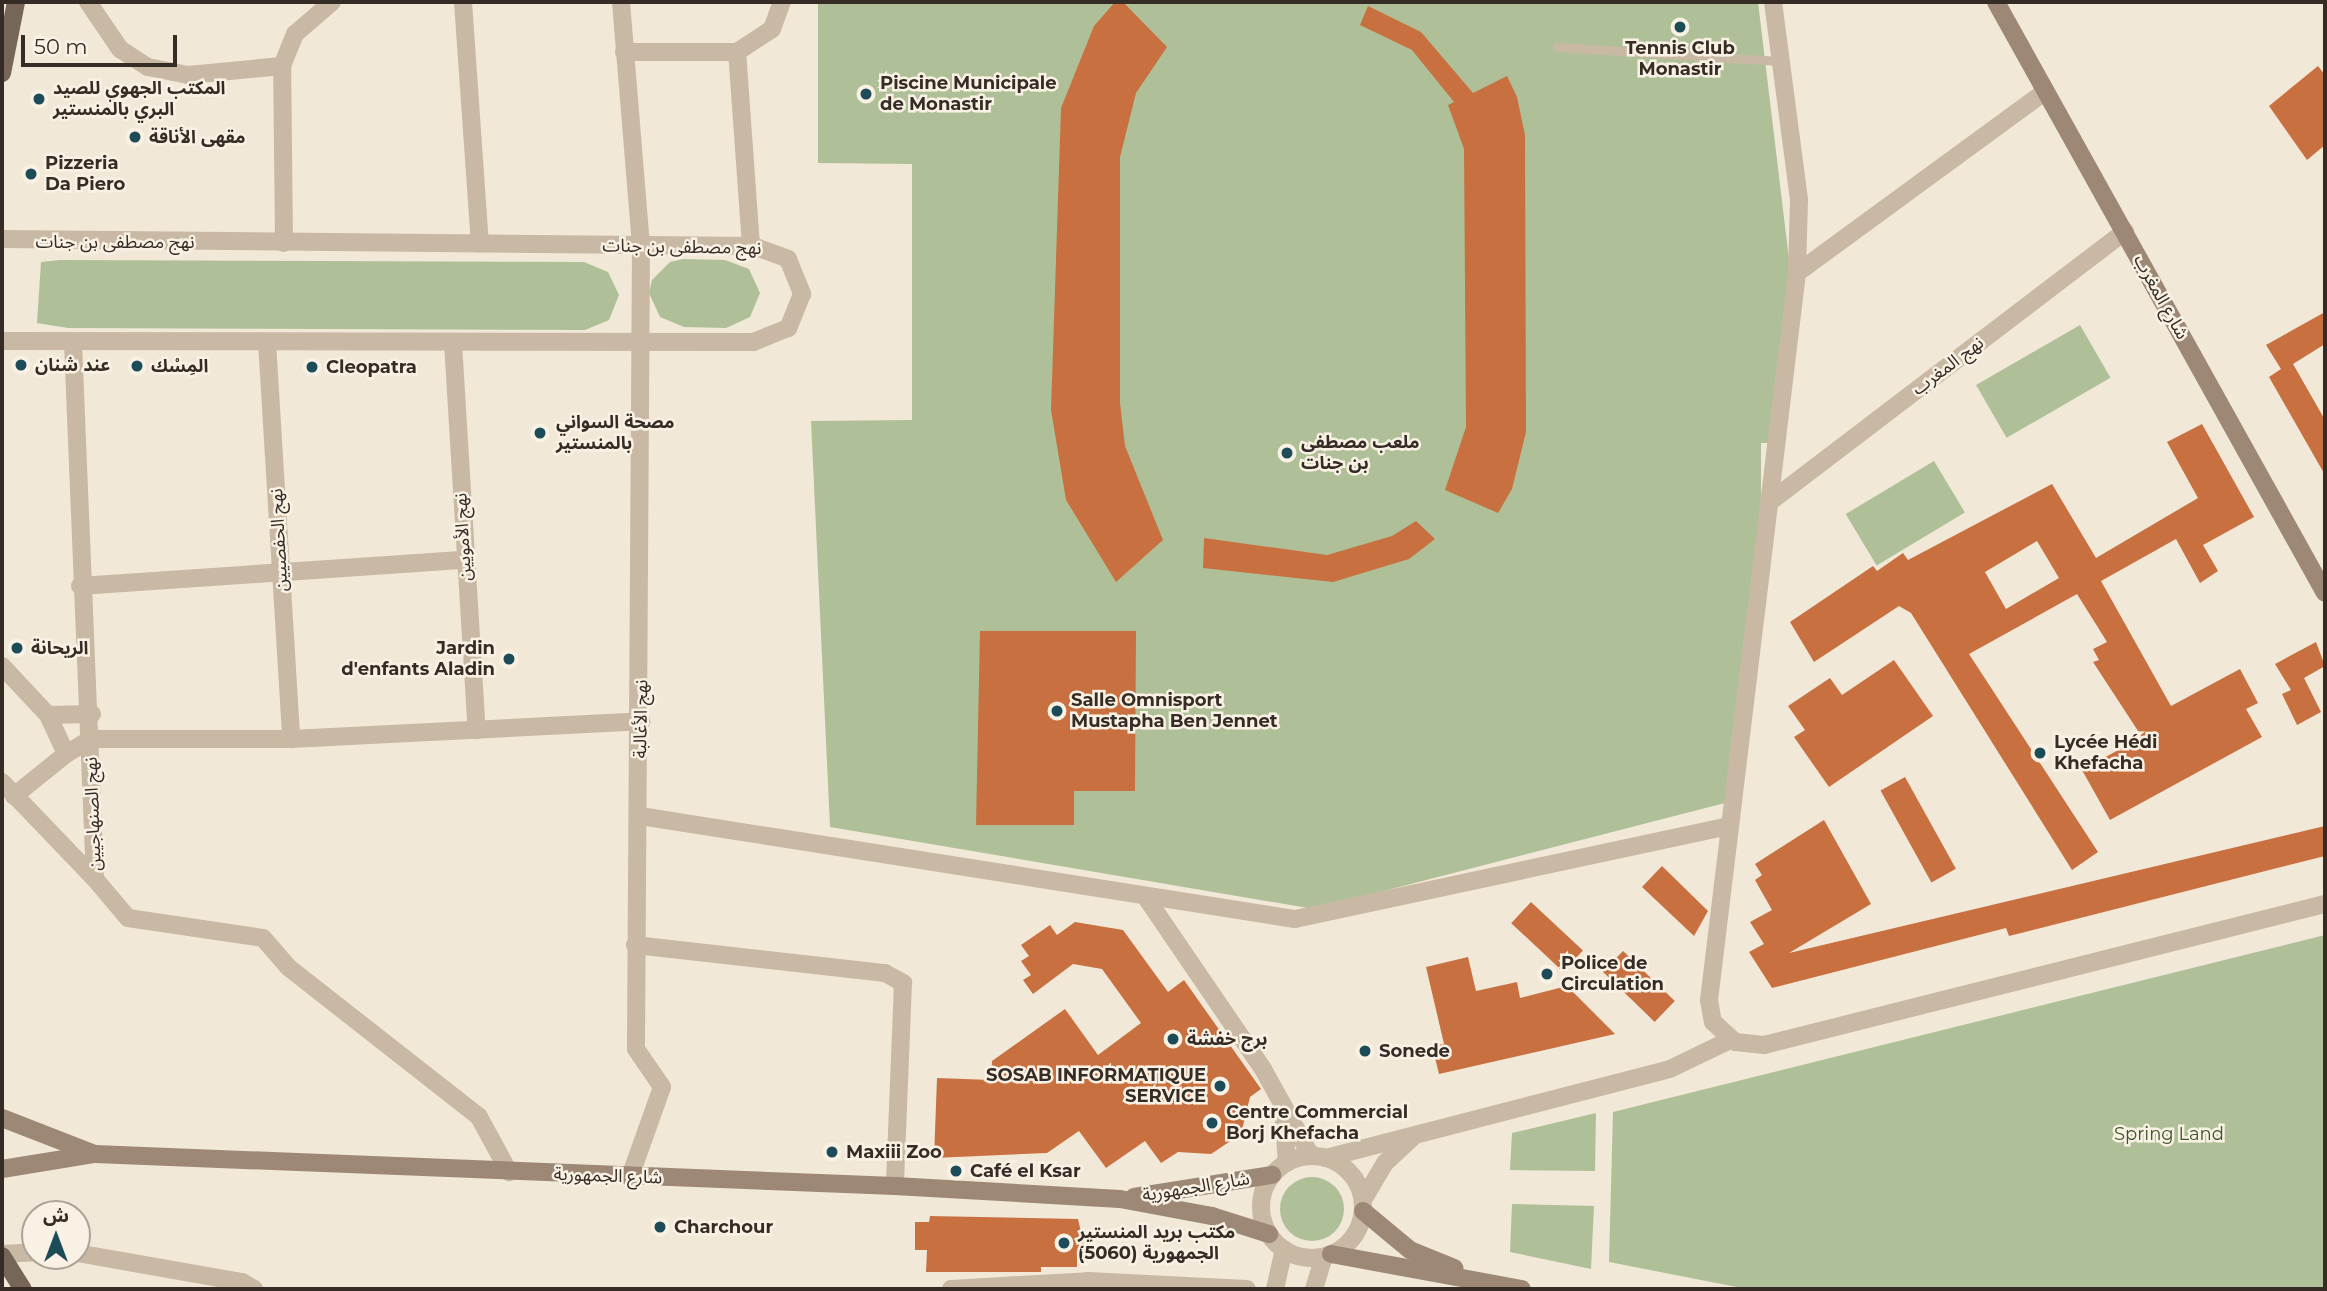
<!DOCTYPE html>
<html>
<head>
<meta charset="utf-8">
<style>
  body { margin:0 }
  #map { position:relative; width:2327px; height:1291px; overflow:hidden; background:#f1e8d8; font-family:Montserrat,"Noto Sans Arabic",sans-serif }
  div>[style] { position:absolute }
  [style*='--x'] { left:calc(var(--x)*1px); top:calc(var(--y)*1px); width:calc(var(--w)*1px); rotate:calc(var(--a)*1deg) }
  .green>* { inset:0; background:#afc098; transform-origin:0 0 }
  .round { border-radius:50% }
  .building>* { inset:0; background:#c87040; transform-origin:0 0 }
  .lane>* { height:9px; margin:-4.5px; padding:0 4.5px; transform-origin:4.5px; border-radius:4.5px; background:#c9b9a4 }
  .street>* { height:18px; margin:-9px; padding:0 9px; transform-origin:9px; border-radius:9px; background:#c9b9a4 }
  .street>.ring { margin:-9px; padding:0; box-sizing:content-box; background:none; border:18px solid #c9b9a4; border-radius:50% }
  .secondary>* { height:18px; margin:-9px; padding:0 9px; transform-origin:9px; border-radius:9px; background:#9d8876 }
  .primary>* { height:18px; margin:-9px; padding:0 9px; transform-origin:9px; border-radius:9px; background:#776557 }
  .dots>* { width:19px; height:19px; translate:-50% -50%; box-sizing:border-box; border:4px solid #f9f2e4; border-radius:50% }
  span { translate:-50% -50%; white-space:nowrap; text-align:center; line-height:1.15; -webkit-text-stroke:5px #f9f2e4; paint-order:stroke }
  .poi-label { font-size:18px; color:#352c26; font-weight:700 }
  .left { translate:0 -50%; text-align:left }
  .right { translate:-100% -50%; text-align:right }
  .street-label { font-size:18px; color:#352c26 }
  .park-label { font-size:18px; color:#3f5329 }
  .frame { position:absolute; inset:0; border:4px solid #352c26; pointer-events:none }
  .north { position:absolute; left:21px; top:1200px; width:70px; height:70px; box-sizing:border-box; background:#f9f2e4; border:2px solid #aba398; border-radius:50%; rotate:0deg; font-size:19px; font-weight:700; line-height:28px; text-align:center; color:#352c26 }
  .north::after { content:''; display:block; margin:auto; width:24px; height:32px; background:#1b4c57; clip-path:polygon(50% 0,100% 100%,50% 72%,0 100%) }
  .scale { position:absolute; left:21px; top:35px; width:156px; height:32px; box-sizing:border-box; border:4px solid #352c26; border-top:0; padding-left:9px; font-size:21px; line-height:24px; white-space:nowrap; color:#352c26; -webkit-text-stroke:5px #f9f2e4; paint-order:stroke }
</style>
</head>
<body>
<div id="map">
  <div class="green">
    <i style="clip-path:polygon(818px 2px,1758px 2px,1792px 284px,1775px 443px,1761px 443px,1761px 495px,1768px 495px,1725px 803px,1314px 909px,830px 827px,811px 421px,912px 420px,912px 164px,818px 163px)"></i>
    <i style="clip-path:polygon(683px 259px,725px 260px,749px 269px,760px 293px,750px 317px,726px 328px,684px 327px,660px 317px,649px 293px,652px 280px,670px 262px)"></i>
    <i style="clip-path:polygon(60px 260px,584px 262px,608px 272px,619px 295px,609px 320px,585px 330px,68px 328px,37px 323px,41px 262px)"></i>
    <i style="left:2080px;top:325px;width:61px;height:120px;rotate:60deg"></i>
    <i style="left:1934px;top:461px;width:60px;height:103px;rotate:59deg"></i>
    <i style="clip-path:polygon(2325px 935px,2325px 1289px,1747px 1289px,1609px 1262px,1613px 1112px)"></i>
    <i style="clip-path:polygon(1596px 1113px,1595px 1171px,1510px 1170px,1512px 1133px)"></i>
    <i class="round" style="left:1280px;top:1177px;width:64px;height:64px"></i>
    <i style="clip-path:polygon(1512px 1204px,1594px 1206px,1591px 1269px,1510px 1252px)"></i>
  </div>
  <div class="building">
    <i style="clip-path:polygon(1115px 2px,1123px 2px,1167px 47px,1136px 93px,1120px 157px,1120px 403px,1125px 446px,1163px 540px,1116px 582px,1066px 500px,1051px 410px,1061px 108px,1094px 26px)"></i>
    <i style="clip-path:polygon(1368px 6px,1421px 32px,1473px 93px,1507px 76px,1517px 97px,1525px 135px,1526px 432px,1512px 489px,1498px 513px,1445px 490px,1466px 427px,1464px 149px,1448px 105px,1454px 102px,1412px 50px,1360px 25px)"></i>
    <i style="clip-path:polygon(2318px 66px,2325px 75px,2325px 145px,2307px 160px,2269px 106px)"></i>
    <i style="clip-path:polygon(2325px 312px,2325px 344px,2293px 364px,2325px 420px,2325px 475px,2269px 377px,2281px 369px,2266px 345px)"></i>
    <i style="clip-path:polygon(evenodd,2202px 424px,2254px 517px,2203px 545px,2218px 571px,2200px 583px,2176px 539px,2101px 581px,2171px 706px,2240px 669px,2258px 703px,2246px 709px,2262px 737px,2110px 820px,2082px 770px,2142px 737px,2093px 662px,2099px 660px,2093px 649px,2107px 642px,2077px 594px,1969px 654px,2098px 852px,2072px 870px,1911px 613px,1899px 606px,1814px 662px,1790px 622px,1873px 566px,1877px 571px,1903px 553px,1908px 560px,2052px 484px,2096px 558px,2198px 498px,2167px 442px,2202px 424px,2037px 541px,2059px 578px,2006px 609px,1985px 572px,2037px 541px)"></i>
    <i style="clip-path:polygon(1416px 521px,1435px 539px,1409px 559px,1333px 582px,1203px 568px,1204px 538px,1327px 555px,1392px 536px)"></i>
    <i style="clip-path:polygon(980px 631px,1136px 631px,1135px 791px,1074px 791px,1074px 825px,976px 825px)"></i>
    <i style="clip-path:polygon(2316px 642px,2325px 666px,2304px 678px,2321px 712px,2297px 725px,2282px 694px,2291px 690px,2275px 664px)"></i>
    <i style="clip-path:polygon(1894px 660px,1933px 716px,1829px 787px,1794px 737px,1805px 730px,1788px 706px,1830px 678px,1842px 695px)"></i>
    <i style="left:1905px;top:777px;width:105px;height:28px;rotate:61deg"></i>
    <i style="clip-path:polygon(1824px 820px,1871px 904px,1789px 953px,2325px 826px,2325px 856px,2009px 936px,2006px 928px,1772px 988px,1749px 952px,1764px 944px,1750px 922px,1772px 910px,1755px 880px,1762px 875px,1755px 864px)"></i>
    <i style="clip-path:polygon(1662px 866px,1708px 911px,1694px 936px,1642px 887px)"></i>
    <i style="left:1531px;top:902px;width:71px;height:29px;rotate:43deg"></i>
    <i style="clip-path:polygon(1075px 922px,1123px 930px,1168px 992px,1184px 980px,1261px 1089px,1250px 1097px,1241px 1134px,1211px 1154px,1178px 1152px,1161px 1163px,1145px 1141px,1106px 1168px,1079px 1131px,1047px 1153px,934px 1158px,937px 1078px,991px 1080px,992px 1061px,1065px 1009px,1098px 1055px,1141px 1023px,1102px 969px,1073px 964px,1033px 994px,1023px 980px,1031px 975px,1021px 961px,1029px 956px,1021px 945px,1050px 925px,1057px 935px)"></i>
    <i style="left:1623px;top:951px;width:72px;height:29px;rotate:44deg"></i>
    <i style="clip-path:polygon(1468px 957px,1476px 991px,1517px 982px,1520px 998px,1567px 986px,1615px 1034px,1439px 1074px,1432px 1046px,1444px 1044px,1426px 967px)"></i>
    <i style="clip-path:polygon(930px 1216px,1078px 1219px,1086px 1254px,1077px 1254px,1077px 1267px,1041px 1267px,1041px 1272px,926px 1272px,927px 1250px,915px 1250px,915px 1222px,929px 1222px)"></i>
  </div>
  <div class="lane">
    <i style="--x:1557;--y:47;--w:224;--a:3.6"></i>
  </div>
  <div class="street">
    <i style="--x:88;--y:2;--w:57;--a:55.8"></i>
    <i style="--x:120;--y:49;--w:33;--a:33"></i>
    <i style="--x:148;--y:67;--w:41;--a:11.3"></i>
    <i style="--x:188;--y:75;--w:94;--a:-5.5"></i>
    <i style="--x:463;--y:2;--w:242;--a:86"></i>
    <i style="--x:621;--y:2;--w:245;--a:85.3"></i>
    <i style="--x:641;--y:246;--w:803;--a:90.36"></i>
    <i style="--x:636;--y:1049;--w:46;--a:55.6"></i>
    <i style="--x:662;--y:1087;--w:96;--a:109.6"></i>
    <i style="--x:1773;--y:2;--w:200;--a:82.5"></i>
    <i style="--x:1799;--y:200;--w:73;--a:91.6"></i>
    <i style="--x:1797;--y:273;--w:732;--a:96.9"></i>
    <i style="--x:1709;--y:1000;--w:22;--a:80"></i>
    <i style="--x:1713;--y:1022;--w:30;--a:42"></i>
    <i style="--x:1735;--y:1042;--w:29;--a:6"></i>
    <i style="--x:1764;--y:1045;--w:578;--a:-14.11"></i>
    <i style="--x:624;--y:52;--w:113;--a:0"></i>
    <i style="--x:2;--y:239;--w:751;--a:0.53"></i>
    <i style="--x:753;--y:246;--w:37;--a:20"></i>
    <i style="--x:788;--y:259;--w:38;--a:68"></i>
    <i style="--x:802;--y:294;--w:37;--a:112"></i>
    <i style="--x:788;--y:328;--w:37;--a:158"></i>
    <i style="--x:754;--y:342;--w:752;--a:-179.92"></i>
    <i style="--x:284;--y:243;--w:177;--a:-90.6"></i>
    <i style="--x:282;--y:66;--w:35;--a:-68"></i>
    <i style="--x:295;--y:34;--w:49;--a:-40.9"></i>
    <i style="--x:751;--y:246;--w:195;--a:-94.1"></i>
    <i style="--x:737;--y:52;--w:42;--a:-33.3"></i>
    <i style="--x:772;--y:29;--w:29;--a:-70"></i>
    <i style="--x:1797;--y:273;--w:308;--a:-36.2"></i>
    <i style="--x:267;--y:342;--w:398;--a:86.5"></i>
    <i style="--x:73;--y:343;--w:536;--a:87.65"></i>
    <i style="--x:95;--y:879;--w:51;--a:49.8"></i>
    <i style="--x:128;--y:918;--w:136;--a:8.4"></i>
    <i style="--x:263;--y:938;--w:38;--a:49"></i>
    <i style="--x:288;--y:967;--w:243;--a:38.1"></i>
    <i style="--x:479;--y:1117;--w:63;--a:61.4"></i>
    <i style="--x:453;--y:343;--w:388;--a:86.5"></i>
    <i style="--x:1771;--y:501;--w:445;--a:-37.3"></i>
    <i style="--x:80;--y:586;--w:385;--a:-3.9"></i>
    <i style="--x:2;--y:666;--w:67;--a:46.8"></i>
    <i style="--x:48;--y:715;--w:44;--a:-1.3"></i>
    <i style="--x:48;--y:715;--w:43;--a:65.2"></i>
    <i style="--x:66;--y:754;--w:29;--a:-31"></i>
    <i style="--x:91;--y:739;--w:200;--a:0"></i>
    <i style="--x:291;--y:739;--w:351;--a:-2.9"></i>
    <i style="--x:2;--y:782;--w:134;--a:46.2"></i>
    <i style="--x:14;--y:796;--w:67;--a:-38.9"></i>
    <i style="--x:640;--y:816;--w:663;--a:8.94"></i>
    <i style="--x:1295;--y:919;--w:445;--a:-12.1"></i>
    <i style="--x:1147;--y:899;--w:206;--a:55.7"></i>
    <i style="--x:1263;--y:1069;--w:99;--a:61.1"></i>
    <i style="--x:635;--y:945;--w:252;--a:6.4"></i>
    <i style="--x:885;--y:973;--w:21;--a:29"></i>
    <i style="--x:903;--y:983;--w:203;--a:92.3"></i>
    <i style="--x:1283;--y:1110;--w:53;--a:85.7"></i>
    <i class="ring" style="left:1261px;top:1156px;width:84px;height:84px"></i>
    <i style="--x:1326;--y:1158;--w:355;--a:-14.5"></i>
    <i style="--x:1670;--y:1069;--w:67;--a:-25.8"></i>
    <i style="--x:1363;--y:1200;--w:43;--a:-59.3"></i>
    <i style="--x:1385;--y:1163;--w:38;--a:-43"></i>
    <i style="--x:77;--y:1253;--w:168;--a:10"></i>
    <i style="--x:242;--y:1282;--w:14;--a:30"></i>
    <i style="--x:2;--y:1254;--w:33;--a:-3"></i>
    <i style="--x:951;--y:1289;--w:137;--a:-3.3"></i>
    <i style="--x:1088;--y:1281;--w:159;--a:2.9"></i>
    <i style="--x:1275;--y:1289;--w:41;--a:-77.3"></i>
    <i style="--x:1314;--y:1289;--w:34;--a:-73"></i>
  </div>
  <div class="secondary">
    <i style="--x:1996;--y:2;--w:676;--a:60.9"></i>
    <i style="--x:2;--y:1118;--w:97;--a:21.3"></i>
    <i style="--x:2;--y:1169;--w:94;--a:-9.2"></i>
    <i style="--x:95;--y:1154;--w:801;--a:2.29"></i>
    <i style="--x:895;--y:1186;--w:225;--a:3.3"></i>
    <i style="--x:1120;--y:1199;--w:94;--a:10.5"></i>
    <i style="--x:1212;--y:1216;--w:60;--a:17.5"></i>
    <i style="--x:1134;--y:1197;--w:140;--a:-9.1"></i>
    <i style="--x:1363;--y:1211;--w:61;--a:39.7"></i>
    <i style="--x:1410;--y:1250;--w:48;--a:22.2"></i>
    <i style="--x:1331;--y:1254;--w:194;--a:10.4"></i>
  </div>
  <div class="primary">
    <i style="--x:2;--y:73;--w:72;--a:-78.8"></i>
    <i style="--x:2;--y:1256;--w:39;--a:58"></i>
  </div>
  <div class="dots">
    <i style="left:1680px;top:27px;background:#1b4c57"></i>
    <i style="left:866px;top:94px;background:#1b4c57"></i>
    <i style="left:39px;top:99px;background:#1b4c57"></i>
    <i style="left:135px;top:137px;background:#1b4c57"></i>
    <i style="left:31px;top:174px;background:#1b4c57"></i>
    <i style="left:21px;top:365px;background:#1b4c57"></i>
    <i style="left:137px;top:366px;background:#1b4c57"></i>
    <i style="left:312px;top:367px;background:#1b4c57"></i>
    <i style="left:540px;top:433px;background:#1b4c57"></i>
    <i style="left:1287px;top:453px;background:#1b4c57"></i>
    <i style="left:17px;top:648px;background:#1b4c57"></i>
    <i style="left:509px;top:659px;background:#1b4c57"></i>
    <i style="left:1057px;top:711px;background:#1b4c57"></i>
    <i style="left:2040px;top:753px;background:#1b4c57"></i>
    <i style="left:1547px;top:974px;background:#1b4c57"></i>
    <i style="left:1173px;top:1039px;background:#1b4c57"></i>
    <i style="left:1365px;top:1051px;background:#1b4c57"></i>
    <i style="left:1220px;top:1086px;background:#1b4c57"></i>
    <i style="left:1212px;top:1123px;background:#1b4c57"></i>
    <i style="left:832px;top:1152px;background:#1b4c57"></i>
    <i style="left:956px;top:1171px;background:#1b4c57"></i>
    <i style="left:660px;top:1227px;background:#1b4c57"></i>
    <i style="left:1064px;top:1243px;background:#1b4c57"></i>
  </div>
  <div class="poi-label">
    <span style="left:1680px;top:59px">Tennis Club<br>Monastir</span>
    <span class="left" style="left:880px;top:94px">Piscine Municipale<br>de Monastir</span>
    <span class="left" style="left:53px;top:99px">المكتب الجهوي للصيد<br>البري بالمنستير</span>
    <span class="left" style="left:149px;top:137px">مقهى الأناقة</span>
    <span class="left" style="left:45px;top:174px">Pizzeria<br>Da Piero</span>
    <span class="left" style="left:35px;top:365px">عند شنان</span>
    <span class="left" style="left:151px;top:366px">المِسْك</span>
    <span class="left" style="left:326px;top:367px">Cleopatra</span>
    <span class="left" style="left:556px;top:433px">مصحة السواني<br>بالمنستير</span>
    <span class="left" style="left:1301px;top:453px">ملعب مصطفى<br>بن جنات</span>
    <span class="left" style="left:31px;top:648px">الريحانة</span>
    <span class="right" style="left:495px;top:659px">Jardin<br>d'enfants Aladin</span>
    <span class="left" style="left:1071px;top:711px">Salle Omnisport<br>Mustapha Ben Jennet</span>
    <span class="left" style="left:2054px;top:753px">Lycée Hédi<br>Khefacha</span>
    <span class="left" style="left:1561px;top:974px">Police de<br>Circulation</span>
    <span class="left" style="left:1187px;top:1039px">برج خفشة</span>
    <span class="left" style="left:1379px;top:1051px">Sonede</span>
    <span class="right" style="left:1206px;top:1086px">SOSAB INFORMATIQUE<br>SERVICE</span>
    <span class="left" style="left:1226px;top:1123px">Centre Commercial<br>Borj Khefacha</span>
    <span class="left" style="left:846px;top:1152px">Maxiii Zoo</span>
    <span class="left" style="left:970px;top:1171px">Café el Ksar</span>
    <span class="left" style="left:674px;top:1227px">Charchour</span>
    <span class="left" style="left:1078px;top:1243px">مكتب بريد المنستير<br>الجمهورية (5060)</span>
  </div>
  <div class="street-label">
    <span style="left:115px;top:242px">نهج مصطفى بن جنات</span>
    <span style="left:682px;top:247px;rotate:1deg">نهج مصطفى بن جنات</span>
    <span style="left:2161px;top:297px;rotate:61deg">شارع المغرب</span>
    <span style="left:1948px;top:366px;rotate:-37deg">نهج المغرب</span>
    <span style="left:463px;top:537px;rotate:-93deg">نهج الأمويين</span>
    <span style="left:279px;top:540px;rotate:-93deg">نهج الحفصيين</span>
    <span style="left:641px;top:719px;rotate:-89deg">نهج الأغالبة</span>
    <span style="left:93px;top:814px;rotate:-92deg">نهج الصنهاجيين</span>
    <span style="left:608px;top:1176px;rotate:2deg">شارع الجمهورية</span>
    <span style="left:1196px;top:1187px;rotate:-9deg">شارع الجمهورية</span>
  </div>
  <div class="park-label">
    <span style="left:2169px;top:1134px">Spring Land</span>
  </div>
  <div class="frame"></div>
  <div class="north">ش</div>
  <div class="scale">50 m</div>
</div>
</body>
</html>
